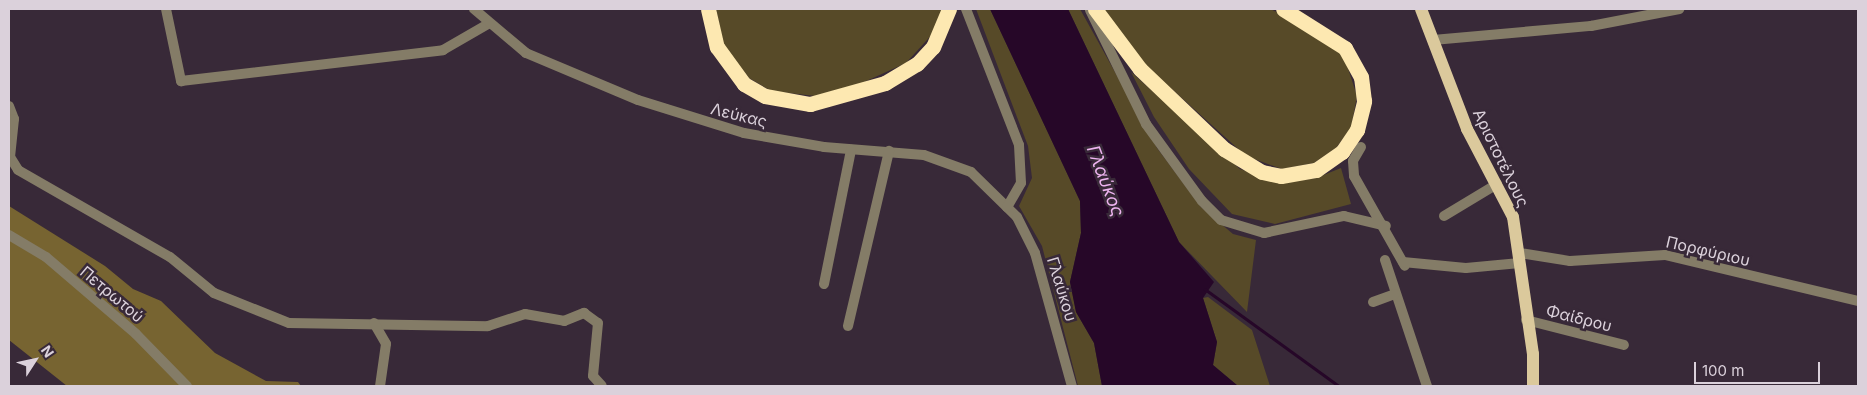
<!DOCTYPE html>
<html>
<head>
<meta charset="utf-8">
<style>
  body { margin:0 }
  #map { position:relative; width:1867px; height:395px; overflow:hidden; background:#382938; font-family:Inter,sans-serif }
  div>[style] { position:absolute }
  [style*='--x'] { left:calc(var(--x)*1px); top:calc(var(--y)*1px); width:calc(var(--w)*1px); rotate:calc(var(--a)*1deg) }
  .green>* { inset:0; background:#574a28 }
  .forest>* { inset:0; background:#776431 }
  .water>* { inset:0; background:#260728 }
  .stream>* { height:2.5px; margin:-1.25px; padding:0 1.25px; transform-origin:1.25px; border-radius:1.25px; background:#260728 }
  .minor>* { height:10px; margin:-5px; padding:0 5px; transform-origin:5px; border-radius:5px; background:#847c67 }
  .major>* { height:12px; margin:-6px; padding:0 6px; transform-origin:6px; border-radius:6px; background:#dbc99c }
  .highway>* { height:15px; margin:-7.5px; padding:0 7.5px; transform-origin:7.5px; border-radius:7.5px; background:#fde8b1 }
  span { translate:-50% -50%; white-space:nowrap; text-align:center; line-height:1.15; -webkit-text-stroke:5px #382938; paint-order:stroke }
  .street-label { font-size:16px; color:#dbd1db }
  .water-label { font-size:18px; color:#edb3ef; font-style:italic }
  .frame { position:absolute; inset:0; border:10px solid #dbd1db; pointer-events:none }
  .north { position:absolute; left:10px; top:335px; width:50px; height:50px; -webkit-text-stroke:4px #382938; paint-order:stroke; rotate:55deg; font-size:14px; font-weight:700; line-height:20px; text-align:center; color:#dbd1db }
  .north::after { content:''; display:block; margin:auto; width:18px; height:22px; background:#dbd1db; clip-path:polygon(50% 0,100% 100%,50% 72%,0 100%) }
  .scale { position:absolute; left:1694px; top:362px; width:126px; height:22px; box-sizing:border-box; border:2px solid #dbd1db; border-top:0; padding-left:6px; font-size:15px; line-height:18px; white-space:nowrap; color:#dbd1db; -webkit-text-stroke:4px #382938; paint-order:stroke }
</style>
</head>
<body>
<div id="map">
  <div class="green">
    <i style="clip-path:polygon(716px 9px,943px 9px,937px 29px,906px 63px,862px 83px,815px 96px,771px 91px,749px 78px,724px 46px)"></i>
    <i style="clip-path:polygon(976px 9px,990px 9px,1080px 201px,1081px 233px,1070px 282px,1076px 312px,1094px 343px,1102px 386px,1078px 386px,1042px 246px,1019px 206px,1032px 178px,1028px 146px)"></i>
    <i style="clip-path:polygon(1068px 9px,1080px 9px,1157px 148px,1201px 207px,1233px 234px,1256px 240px,1247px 312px,1179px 242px)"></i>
    <i style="clip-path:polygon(1102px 9px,1270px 9px,1288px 17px,1332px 45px,1345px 59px,1357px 96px,1351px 128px,1336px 148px,1314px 163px,1282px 169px,1246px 156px,1143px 63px)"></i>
    <i style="clip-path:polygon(1131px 72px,1240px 169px,1282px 183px,1316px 178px,1341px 168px,1351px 204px,1275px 224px,1232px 214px,1189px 169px,1154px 117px)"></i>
    <i style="clip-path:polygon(1208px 297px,1252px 330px,1270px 386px,1238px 386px,1213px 365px,1217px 342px,1203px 298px)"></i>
  </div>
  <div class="forest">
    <i style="clip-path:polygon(9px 206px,105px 266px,133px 289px,161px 301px,215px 353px,266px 381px,298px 382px,301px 386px,67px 386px,9px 340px)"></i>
  </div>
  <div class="water">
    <i style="clip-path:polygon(990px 9px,1068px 9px,1179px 242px,1214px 282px,1203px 298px,1217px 342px,1213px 365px,1238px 386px,1102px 386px,1094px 343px,1076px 312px,1070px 282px,1081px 233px,1080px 201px)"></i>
  </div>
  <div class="stream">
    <i style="--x:1205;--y:289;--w:165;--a:35.9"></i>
  </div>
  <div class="minor">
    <i style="--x:166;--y:9;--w:74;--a:78.2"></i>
    <i style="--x:181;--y:81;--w:264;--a:-6.7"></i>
    <i style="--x:443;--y:50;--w:52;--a:-30"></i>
    <i style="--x:474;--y:9;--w:68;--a:40.2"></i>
    <i style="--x:526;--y:53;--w:121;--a:22.8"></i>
    <i style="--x:638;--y:100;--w:111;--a:17.3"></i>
    <i style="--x:744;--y:133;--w:81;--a:9.9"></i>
    <i style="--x:824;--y:147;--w:100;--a:4.6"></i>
    <i style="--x:924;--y:155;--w:50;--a:19.9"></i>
    <i style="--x:971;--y:172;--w:64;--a:44.4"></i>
    <i style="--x:1017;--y:217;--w:40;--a:63.4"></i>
    <i style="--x:1035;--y:253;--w:138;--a:74.5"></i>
    <i style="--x:966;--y:9;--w:146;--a:68.7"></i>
    <i style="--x:1019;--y:145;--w:38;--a:87"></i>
    <i style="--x:1021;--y:183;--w:28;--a:120"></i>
    <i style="--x:1090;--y:10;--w:127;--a:63.8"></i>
    <i style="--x:1146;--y:124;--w:95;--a:54"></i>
    <i style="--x:1202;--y:201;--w:27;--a:45"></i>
    <i style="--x:1221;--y:220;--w:45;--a:16.8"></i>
    <i style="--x:1264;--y:233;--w:82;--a:-12"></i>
    <i style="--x:1344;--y:216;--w:43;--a:13.4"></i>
    <i style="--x:1433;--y:40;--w:159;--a:-5.1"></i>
    <i style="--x:1591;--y:26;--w:90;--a:-10.9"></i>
    <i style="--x:9;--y:106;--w:14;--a:69"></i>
    <i style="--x:14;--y:119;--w:38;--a:96"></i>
    <i style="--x:10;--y:157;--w:15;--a:58"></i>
    <i style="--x:18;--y:170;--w:175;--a:29.8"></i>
    <i style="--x:170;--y:257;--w:57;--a:39.3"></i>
    <i style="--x:214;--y:293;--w:81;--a:21.8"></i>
    <i style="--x:289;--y:323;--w:199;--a:0.9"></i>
    <i style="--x:488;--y:326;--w:39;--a:-18"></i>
    <i style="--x:525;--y:314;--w:40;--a:10"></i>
    <i style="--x:564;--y:321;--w:22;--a:-22"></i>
    <i style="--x:584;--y:313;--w:17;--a:36"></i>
    <i style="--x:598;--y:323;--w:53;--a:95.4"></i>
    <i style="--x:593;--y:376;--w:13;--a:48"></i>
    <i style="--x:1361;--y:147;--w:16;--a:120"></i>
    <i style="--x:1353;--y:161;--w:15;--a:86"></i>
    <i style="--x:1354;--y:176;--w:103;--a:60.5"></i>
    <i style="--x:1444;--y:216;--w:62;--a:-31.1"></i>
    <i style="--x:9;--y:235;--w:43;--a:30.7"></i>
    <i style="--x:46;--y:257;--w:118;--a:40.5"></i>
    <i style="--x:136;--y:334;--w:73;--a:45.6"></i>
    <i style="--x:1520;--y:253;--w:51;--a:9.1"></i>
    <i style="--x:1570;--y:261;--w:95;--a:-3.6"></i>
    <i style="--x:1665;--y:255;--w:198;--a:13.4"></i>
    <i style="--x:1385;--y:260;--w:133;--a:71.6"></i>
    <i style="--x:1403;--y:262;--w:63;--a:5.4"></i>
    <i style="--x:1466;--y:268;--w:54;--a:-5.3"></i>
    <i style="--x:824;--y:284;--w:137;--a:-78.6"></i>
    <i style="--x:1373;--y:302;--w:23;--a:-20"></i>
    <i style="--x:1526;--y:320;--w:101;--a:14.3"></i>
    <i style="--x:374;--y:323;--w:24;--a:60"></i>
    <i style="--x:386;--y:344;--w:42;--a:98.1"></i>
    <i style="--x:848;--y:326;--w:180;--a:-76.8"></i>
  </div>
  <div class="major">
    <i style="--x:1421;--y:9;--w:129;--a:69"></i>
    <i style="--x:1467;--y:129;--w:99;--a:62.4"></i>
    <i style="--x:1513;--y:217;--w:138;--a:81.7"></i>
    <i style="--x:1533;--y:354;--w:32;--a:90"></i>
  </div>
  <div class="highway">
    <i style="--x:708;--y:9;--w:39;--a:77"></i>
    <i style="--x:717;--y:47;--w:46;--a:53.9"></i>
    <i style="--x:744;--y:84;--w:24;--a:30"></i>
    <i style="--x:765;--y:96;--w:46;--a:10.1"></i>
    <i style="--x:810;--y:104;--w:78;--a:-15.6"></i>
    <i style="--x:885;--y:83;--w:37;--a:-31"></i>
    <i style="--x:917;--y:64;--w:23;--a:-47"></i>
    <i style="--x:933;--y:47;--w:41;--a:-67.2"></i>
    <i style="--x:1095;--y:9;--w:75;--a:53.1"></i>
    <i style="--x:1140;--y:69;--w:116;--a:43.6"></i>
    <i style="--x:1224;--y:149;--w:44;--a:31.2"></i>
    <i style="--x:1262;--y:172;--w:19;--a:12"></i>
    <i style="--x:1281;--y:176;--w:36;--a:-10"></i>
    <i style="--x:1316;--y:170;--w:32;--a:-35"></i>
    <i style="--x:1342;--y:152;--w:27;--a:-56"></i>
    <i style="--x:1357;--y:130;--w:30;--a:-76"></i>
    <i style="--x:1364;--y:101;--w:24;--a:-97"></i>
    <i style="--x:1361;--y:77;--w:33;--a:-119"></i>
    <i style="--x:1345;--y:48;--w:73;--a:-147.8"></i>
  </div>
  <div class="street-label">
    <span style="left:739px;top:115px;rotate:14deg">Λεύκας</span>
    <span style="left:1501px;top:158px;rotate:64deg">Αριστοτέλους</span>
    <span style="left:1708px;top:251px;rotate:13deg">Πορφύριου</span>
    <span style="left:1062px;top:289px;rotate:73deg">Γλαύκου</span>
    <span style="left:112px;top:294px;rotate:40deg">Πετρωτού</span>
    <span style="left:1579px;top:318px;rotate:14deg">Φαίδρου</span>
  </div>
  <div class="water-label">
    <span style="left:1105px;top:181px;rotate:69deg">Γλαύκος</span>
  </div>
  <div class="frame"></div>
  <div class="north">N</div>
  <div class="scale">100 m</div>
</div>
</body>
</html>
